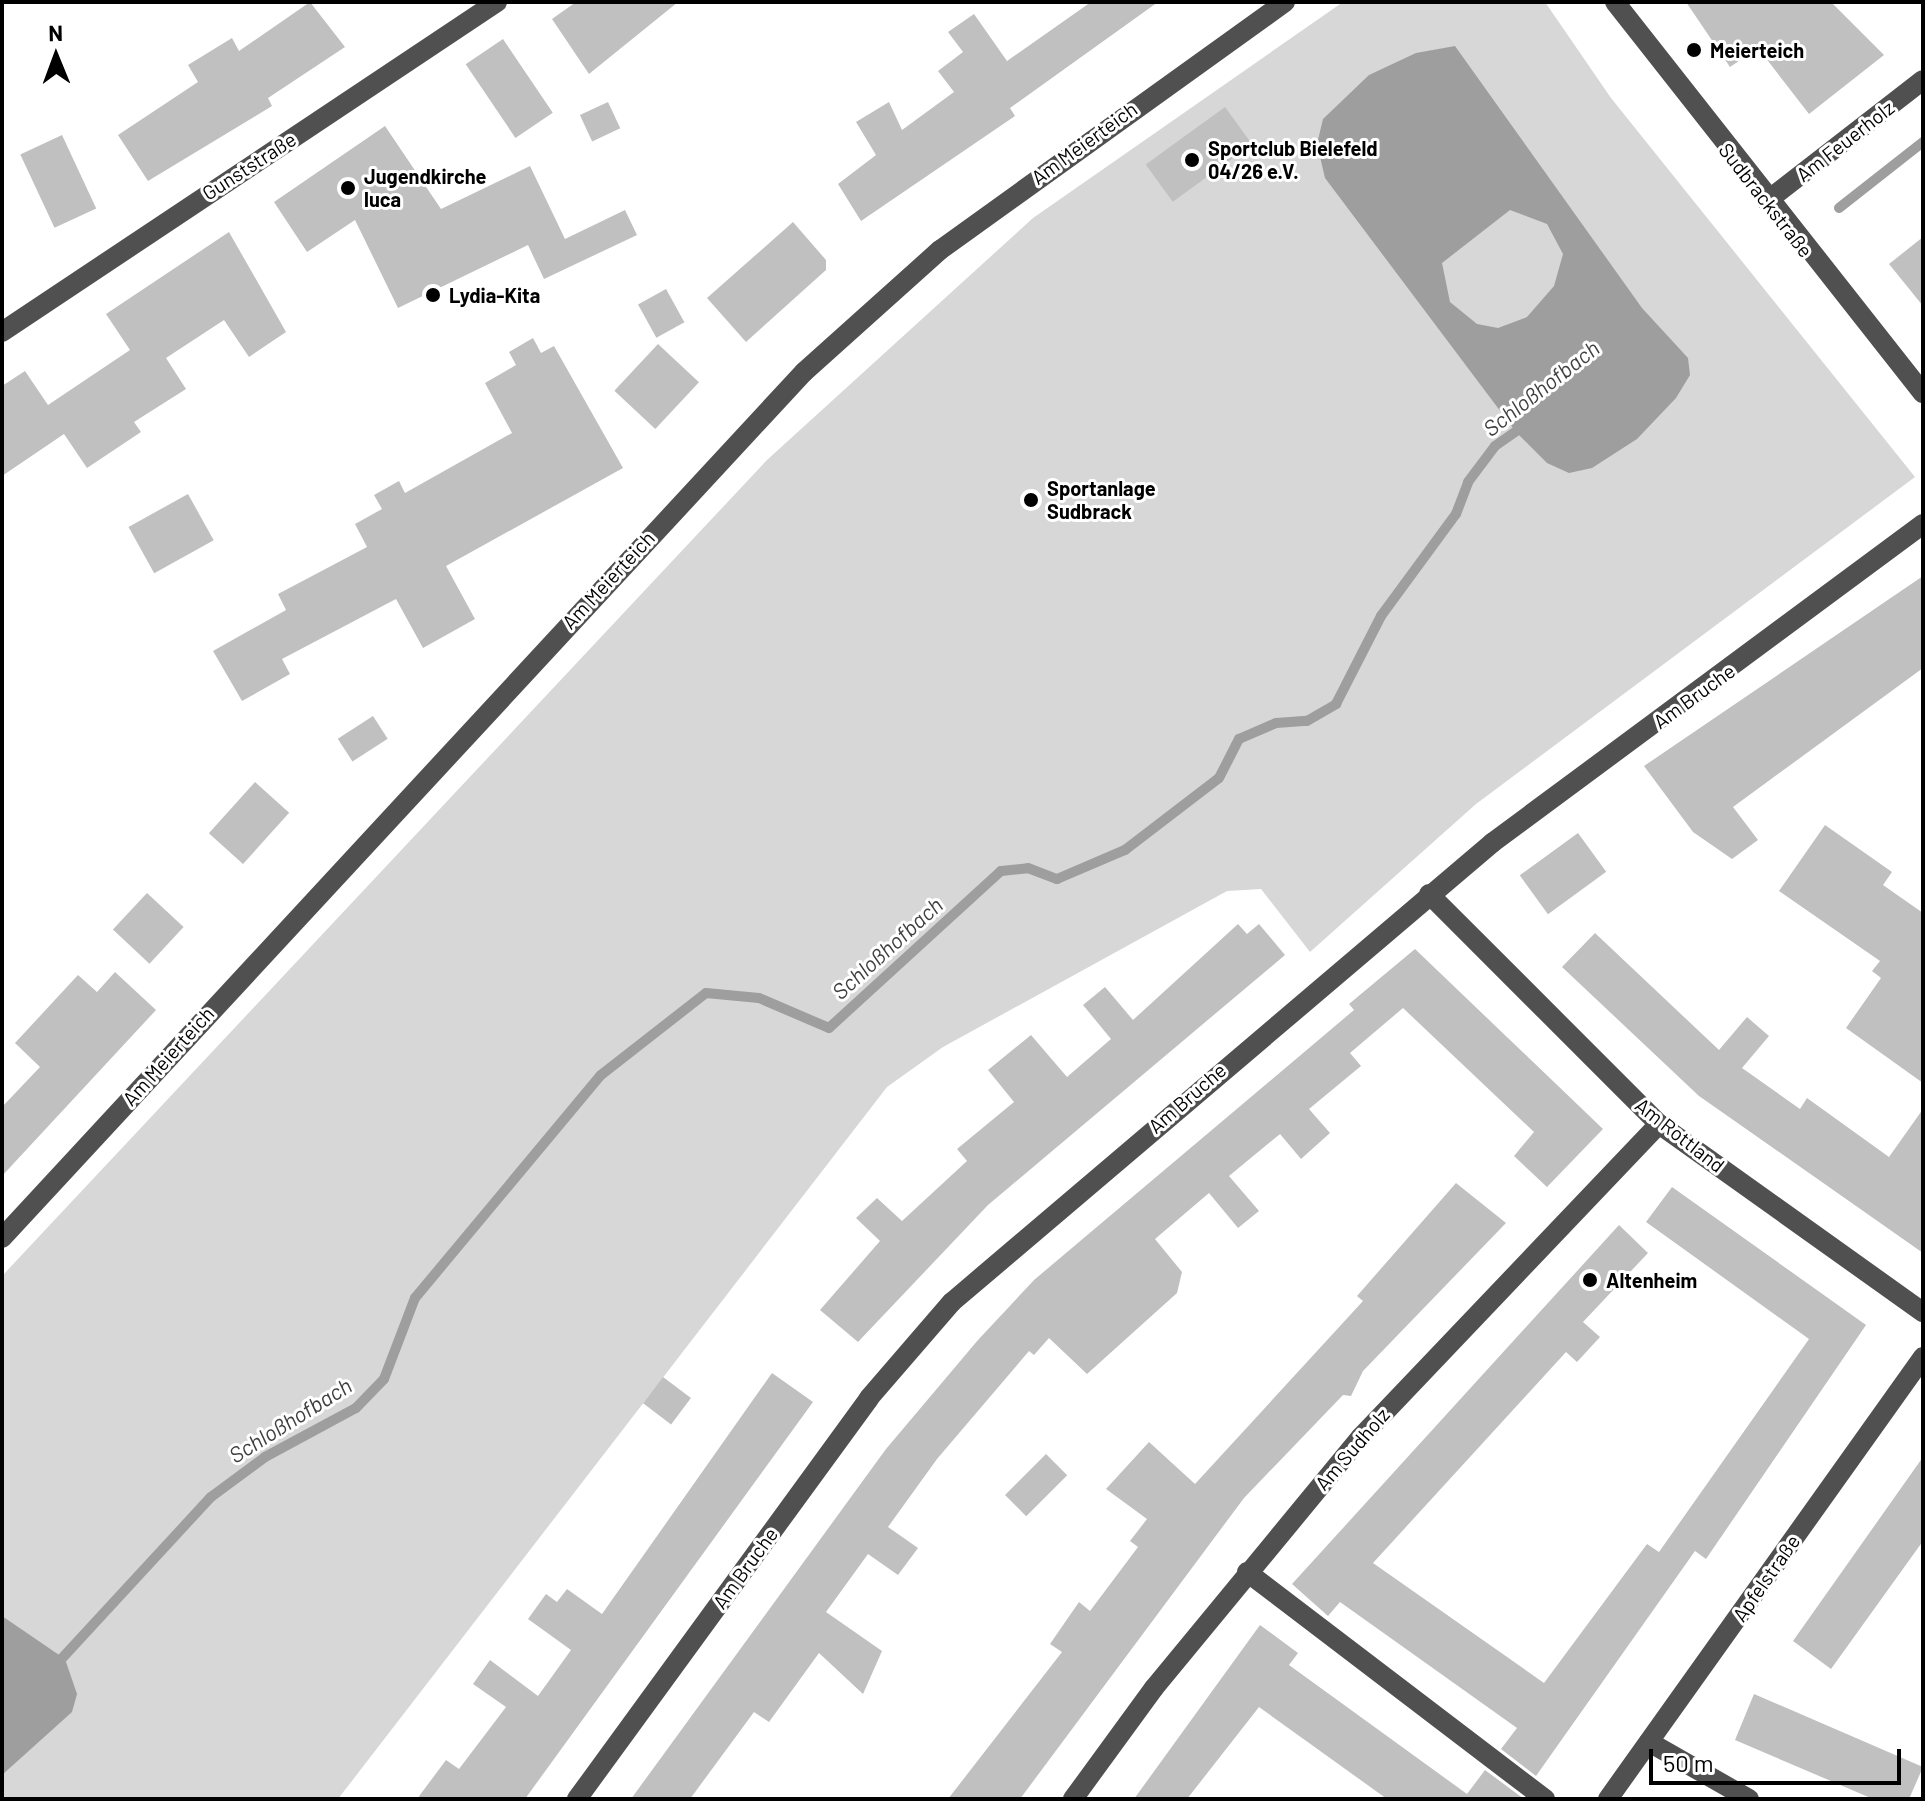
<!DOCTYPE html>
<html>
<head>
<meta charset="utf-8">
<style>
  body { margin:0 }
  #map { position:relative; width:1925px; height:1801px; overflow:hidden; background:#fff; font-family:Barlow,sans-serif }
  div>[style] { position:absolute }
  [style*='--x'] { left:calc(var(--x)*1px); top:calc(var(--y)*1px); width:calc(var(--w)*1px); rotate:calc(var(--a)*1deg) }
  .green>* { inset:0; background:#d7d7d7 }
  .water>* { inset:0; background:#9e9e9e }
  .stream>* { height:10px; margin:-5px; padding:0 5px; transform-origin:5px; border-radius:5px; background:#9e9e9e }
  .building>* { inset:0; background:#c0c0c0; transform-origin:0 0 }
  .minor>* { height:20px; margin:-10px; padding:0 10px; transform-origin:10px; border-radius:10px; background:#505050 }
  .dots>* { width:22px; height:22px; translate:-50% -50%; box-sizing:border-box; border:4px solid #fff; border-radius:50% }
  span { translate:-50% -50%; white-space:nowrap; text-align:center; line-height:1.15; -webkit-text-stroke:6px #fff; paint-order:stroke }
  .poi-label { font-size:20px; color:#000; font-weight:700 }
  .left { translate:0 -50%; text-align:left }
  .street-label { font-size:20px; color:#000 }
  .water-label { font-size:22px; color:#3f3f3f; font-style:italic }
  .frame { position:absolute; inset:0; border:4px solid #000; pointer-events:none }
  .north { position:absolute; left:16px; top:16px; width:80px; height:80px; -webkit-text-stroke:6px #fff; paint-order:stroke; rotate:359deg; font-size:22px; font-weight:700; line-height:32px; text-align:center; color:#000 }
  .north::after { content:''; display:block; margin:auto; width:28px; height:36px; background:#000; clip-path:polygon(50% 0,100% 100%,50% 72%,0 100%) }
  .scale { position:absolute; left:1649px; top:1749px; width:252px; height:36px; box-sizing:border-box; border:4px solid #000; border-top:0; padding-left:10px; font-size:24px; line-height:28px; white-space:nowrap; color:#000; -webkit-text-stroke:6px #fff; paint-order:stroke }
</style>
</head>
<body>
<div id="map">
  <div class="green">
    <i style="clip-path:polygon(1343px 2px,1545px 2px,1611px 98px,1915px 477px,1476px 804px,1310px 952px,1261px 889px,1227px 891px,943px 1047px,887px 1087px,338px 1799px,2px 1799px,2px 1276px,767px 460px,1033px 218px)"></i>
  </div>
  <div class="water">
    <i style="clip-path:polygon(evenodd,1455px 46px,1642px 308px,1688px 358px,1690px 375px,1676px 398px,1637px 439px,1592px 468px,1569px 473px,1547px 463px,1516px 432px,1325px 178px,1317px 144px,1323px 119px,1369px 75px,1416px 53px,1455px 46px,1510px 210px,1547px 224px,1563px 254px,1554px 286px,1527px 317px,1498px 328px,1477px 324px,1450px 302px,1442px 263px,1510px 210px)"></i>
    <i style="clip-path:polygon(2px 1616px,65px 1659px,77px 1694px,72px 1712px,2px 1775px)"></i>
  </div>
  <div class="stream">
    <i style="--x:1839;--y:208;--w:107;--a:-38.2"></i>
    <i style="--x:54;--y:1667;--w:231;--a:-47.3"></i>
    <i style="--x:211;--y:1497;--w:67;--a:-36.5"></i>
    <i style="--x:265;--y:1457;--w:103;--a:-28.3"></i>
    <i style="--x:356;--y:1408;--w:40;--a:-46"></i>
    <i style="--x:384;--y:1379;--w:87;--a:-69.1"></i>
    <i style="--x:415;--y:1298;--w:290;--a:-50.2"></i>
    <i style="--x:601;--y:1075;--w:133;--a:-38"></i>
    <i style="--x:706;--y:993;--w:53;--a:5.4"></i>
    <i style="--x:759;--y:998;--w:76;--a:23.2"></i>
    <i style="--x:829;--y:1028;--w:233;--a:-42.4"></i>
    <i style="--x:1001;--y:871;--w:27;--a:-6"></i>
    <i style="--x:1028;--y:868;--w:31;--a:21"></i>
    <i style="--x:1057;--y:879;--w:74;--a:-23.1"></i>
    <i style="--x:1125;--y:850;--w:118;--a:-37.5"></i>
    <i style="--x:1219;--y:778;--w:44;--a:-62.9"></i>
    <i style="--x:1239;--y:739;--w:40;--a:-23.4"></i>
    <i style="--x:1276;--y:723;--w:31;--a:-4"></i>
    <i style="--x:1307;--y:721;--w:34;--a:-30"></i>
    <i style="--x:1336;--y:704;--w:99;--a:-62.9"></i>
    <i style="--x:1381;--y:616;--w:127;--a:-53.7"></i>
    <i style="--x:1456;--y:514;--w:34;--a:-69"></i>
    <i style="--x:1468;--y:482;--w:45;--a:-53.1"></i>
    <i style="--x:1495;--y:446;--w:39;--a:-35"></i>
  </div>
  <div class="building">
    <i style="clip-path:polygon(310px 2px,345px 47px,268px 98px,272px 106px,148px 181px,118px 135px,198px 82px,188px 65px,232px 38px,239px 51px)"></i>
    <i style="clip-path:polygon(576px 2px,678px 2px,589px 74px,552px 19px)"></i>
    <i style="clip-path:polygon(1091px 2px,1158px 2px,1010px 108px,1015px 116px,861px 221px,838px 184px,876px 155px,856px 122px,889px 102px,902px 130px,954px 92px,938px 71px,963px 52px,948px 32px,974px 14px,1007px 61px)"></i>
    <i style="clip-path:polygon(1686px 2px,1831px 2px,1884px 55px,1809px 114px,1758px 48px,1730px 67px)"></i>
    <i style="left:503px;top:39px;width:89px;height:45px;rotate:56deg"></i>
    <i style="left:608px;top:102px;width:29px;height:31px;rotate:65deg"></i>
    <i style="left:1225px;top:107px;width:46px;height:98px;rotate:54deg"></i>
    <i style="clip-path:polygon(385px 126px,441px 209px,530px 166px,565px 239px,625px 210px,637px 235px,544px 279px,528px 245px,398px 308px,355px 220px,307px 252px,274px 202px)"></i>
    <i style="left:62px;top:135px;width:81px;height:46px;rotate:65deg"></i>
    <i style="clip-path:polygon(793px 222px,826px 260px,826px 270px,746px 342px,707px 298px)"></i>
    <i style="clip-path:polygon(229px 232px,286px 332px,249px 357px,224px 320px,166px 358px,186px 389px,134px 422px,141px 432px,87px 468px,64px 434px,2px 476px,2px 386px,25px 371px,48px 405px,130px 350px,106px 314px)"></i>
    <i style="clip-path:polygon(1923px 237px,1923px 306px,1889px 264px)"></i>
    <i style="left:666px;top:289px;width:38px;height:32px;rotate:61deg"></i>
    <i style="clip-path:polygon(533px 338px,541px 353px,554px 346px,623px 468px,446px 566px,475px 619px,423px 648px,396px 599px,282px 659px,290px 674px,242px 701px,213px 651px,286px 610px,278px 594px,367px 547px,355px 524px,382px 509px,374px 495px,399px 481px,405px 493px,512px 433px,485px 383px,516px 365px,509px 352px)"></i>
    <i style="left:658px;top:344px;width:56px;height:64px;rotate:43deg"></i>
    <i style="left:188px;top:494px;width:53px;height:68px;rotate:61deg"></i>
    <i style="clip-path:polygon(1923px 576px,1923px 668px,1733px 807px,1758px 840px,1732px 859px,1693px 832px,1644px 766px)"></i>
    <i style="left:373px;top:716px;width:27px;height:42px;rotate:57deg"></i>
    <i style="left:255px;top:782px;width:46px;height:69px;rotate:42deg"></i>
    <i style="clip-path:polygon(1825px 825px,1892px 872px,1883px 885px,1923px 913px,1923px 1083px,1846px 1028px,1881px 978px,1872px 971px,1880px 961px,1779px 891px)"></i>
    <i style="left:1578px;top:833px;width:48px;height:72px;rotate:54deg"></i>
    <i style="left:147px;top:893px;width:50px;height:50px;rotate:43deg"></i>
    <i style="clip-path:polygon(1238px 924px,1247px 934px,1259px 924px,1285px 955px,988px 1205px,858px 1342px,820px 1310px,880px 1241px,856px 1218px,877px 1198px,902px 1221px,967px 1161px,957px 1149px,1014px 1102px,988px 1070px,1031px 1035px,1067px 1077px,1111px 1039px,1083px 1005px,1105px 987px,1133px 1020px)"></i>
    <i style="clip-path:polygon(1595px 933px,1719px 1050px,1747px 1017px,1769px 1036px,1742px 1068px,1800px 1109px,1807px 1098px,1889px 1157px,1923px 1109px,1923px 1253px,1699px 1096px,1562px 967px)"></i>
    <i style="clip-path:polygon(1415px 949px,1603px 1129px,1547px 1187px,1514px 1156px,1534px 1132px,1403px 1008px,1350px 1053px,1361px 1066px,1309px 1109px,1330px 1133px,1301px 1159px,1280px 1134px,1229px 1176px,1259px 1211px,1238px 1228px,1209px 1193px,1155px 1239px,1182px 1272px,1177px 1293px,1087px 1374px,1049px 1338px,1034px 1355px,1029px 1351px,937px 1459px,888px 1527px,918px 1548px,898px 1575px,868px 1554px,826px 1612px,882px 1651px,863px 1694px,819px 1653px,769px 1722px,754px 1712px,690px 1799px,631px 1799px,886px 1449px,978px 1340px,1034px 1280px,1354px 1010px,1349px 1004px)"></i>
    <i style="clip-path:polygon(115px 972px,156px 1010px,2px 1176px,2px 1107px,40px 1067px,15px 1043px,78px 975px,97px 992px)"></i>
    <i style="clip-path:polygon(1456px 1183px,1506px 1223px,1363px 1371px,1351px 1396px,1343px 1395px,1244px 1498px,1020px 1799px,948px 1799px,1062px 1652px,1050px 1644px,1079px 1602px,1090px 1611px,1138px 1547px,1130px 1541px,1147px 1519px,1106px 1489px,1149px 1442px,1195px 1484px,1363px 1301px,1357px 1296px)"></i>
    <i style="clip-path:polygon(1672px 1187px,1866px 1325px,1706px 1559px,1695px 1551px,1536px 1776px,1501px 1749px,1517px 1728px,1340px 1602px,1328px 1616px,1292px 1584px,1619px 1225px,1648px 1253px,1583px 1322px,1600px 1337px,1577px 1362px,1566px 1352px,1373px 1563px,1544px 1683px,1647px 1544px,1659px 1552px,1809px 1339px,1646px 1222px)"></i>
    <i style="clip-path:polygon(772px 1373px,813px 1402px,525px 1799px,417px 1799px,446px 1760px,459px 1769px,506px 1707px,473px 1684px,490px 1660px,538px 1696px,571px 1650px,528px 1619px,546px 1594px,557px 1602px,567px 1589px,602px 1614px)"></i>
    <i style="left:663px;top:1377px;width:35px;height:33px;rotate:37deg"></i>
    <i style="left:1046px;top:1454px;width:30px;height:58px;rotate:45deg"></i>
    <i style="clip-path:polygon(1923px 1457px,1923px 1541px,1831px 1669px,1793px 1641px)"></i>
    <i style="clip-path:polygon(1260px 1625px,1298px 1653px,1289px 1665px,1467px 1794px,1485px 1770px,1524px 1799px,1387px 1799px,1259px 1707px,1187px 1799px,1134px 1799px)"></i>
    <i style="clip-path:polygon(1754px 1694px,1923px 1767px,1909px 1799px,1873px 1799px,1735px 1740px)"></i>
  </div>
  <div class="minor">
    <i style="--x:1615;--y:2;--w:498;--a:51.8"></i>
    <i style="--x:1767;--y:201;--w:197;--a:-37.8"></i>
    <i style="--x:2;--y:332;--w:595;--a:-33.69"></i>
    <i style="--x:1429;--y:894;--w:325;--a:45"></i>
    <i style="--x:1659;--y:1124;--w:324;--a:35.5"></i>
    <i style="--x:2;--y:1238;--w:1180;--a:-47.2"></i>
    <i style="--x:804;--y:372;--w:183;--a:-41.9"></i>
    <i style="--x:940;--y:250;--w:425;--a:-35.7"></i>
    <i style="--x:1247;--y:1572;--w:375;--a:37.3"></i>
    <i style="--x:1649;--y:1742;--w:115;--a:29.7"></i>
    <i style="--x:577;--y:1799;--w:496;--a:-53.9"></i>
    <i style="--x:869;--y:1398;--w:127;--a:-49.2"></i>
    <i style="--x:952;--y:1302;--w:709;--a:-40.36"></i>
    <i style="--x:1492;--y:843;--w:536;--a:-36.51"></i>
    <i style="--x:1073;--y:1799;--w:137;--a:-53.9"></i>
    <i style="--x:1154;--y:1688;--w:325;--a:-50.5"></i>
    <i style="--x:1361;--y:1437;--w:432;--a:-46.4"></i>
    <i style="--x:1608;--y:1799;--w:543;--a:-54.52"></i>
  </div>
  <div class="dots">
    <i style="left:1694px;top:50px;background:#000"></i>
    <i style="left:1192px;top:160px;background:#000"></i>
    <i style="left:348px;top:188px;background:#000"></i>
    <i style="left:433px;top:295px;background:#000"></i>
    <i style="left:1031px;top:500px;background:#000"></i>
    <i style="left:1590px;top:1280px;background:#000"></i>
  </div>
  <div class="poi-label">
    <span class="left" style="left:1710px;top:50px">Meierteich</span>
    <span class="left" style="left:1208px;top:160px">Sportclub Bielefeld<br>04/26 e.V.</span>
    <span class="left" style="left:364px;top:188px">Jugendkirche<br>luca</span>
    <span class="left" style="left:449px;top:295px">Lydia-Kita</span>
    <span class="left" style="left:1047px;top:500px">Sportanlage<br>Sudbrack</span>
    <span class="left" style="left:1606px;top:1280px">Altenheim</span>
  </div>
  <div class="street-label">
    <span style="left:1845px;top:141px;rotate:-38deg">Am Feuerholz</span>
    <span style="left:1084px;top:143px;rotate:-36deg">Am Meierteich</span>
    <span style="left:249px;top:166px;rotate:-33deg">Gunststraße</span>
    <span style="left:1766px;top:200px;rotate:52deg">Sudbrackstraße</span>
    <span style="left:608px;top:580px;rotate:-47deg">Am Meierteich</span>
    <span style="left:1694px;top:696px;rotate:-36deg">Am Bruche</span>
    <span style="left:168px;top:1056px;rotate:-48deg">Am Meierteich</span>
    <span style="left:1187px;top:1098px;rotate:-41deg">Am Bruche</span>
    <span style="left:1680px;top:1135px;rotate:38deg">Am Rottland</span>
    <span style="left:1352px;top:1449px;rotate:-49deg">Am Sudholz</span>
    <span style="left:745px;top:1568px;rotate:-54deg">Am Bruche</span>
    <span style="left:1766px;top:1578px;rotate:-55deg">Apfelstraße</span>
  </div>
  <div class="water-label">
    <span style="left:1541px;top:388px;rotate:-38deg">Schloßhofbach</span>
    <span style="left:887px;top:948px;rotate:-42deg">Schloßhofbach</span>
    <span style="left:290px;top:1420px;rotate:-32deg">Schloßhofbach</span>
  </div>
  <div class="frame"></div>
  <div class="north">N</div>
  <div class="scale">50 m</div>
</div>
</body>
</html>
